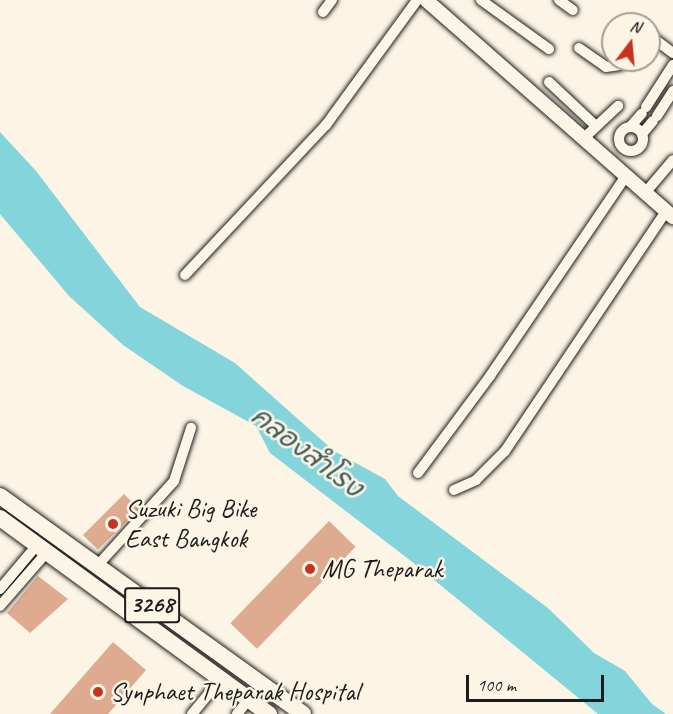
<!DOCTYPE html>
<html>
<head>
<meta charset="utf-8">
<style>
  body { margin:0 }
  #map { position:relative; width:673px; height:714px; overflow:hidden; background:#fcf5e5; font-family:Caveat,"Playpen Sans Thai",sans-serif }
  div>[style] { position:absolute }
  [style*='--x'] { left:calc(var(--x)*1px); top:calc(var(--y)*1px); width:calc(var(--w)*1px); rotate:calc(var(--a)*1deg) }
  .water>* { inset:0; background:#84d5db }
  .building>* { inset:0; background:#deab90; transform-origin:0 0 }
  .roads { filter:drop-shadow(0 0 2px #1c1c1c) drop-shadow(0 0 2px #1c1c1c) }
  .street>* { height:10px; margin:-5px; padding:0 5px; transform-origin:5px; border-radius:5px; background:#fcf5e5 }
  .street>.ring { margin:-5px; padding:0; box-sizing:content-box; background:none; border:10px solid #fcf5e5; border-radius:50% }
  .secondary>* { height:14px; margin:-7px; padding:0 7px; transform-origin:7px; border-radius:7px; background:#fcf5e5 }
  .primary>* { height:16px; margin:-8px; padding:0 8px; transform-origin:8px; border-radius:8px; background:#fcf5e5 }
  .dots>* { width:16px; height:16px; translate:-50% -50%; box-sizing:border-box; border:3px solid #fcf5e5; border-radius:50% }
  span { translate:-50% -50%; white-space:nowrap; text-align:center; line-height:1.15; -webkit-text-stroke:5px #fcf5e5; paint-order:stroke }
  .shield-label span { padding:2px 4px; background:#fcf5e5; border:2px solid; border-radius:4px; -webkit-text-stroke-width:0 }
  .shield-label { font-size:24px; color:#1c1c1c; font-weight:700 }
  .poi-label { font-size:26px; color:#1c1c1c }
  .left { translate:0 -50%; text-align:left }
  .water-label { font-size:27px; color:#405d5f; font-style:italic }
  .north { position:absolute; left:601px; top:12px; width:60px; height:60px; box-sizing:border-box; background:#fcf5e5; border:2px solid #a29e95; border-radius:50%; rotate:16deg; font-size:16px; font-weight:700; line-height:24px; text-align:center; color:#1c1c1c }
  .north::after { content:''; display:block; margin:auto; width:21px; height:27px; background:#c8321e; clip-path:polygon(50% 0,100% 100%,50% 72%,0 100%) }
  .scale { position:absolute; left:466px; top:675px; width:138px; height:27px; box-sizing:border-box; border:3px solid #1c1c1c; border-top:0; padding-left:8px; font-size:18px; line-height:21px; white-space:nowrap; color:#1c1c1c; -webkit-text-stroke:4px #fcf5e5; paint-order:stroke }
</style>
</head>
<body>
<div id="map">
  <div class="water">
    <i style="clip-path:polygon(0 132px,36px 171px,140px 307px,235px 363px,334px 451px,385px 479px,398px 496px,548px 608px,594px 653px,625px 671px,652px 704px,666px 714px,598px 714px,411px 561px,270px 453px,256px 426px,183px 386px,123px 345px,69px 296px,0 214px)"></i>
  </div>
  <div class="building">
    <i style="left:124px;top:494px;width:21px;height:58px;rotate:45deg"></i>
    <i style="left:329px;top:521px;width:37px;height:142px;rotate:44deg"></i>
    <i style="clip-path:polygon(38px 576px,68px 599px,30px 633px,7px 613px)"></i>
    <i style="clip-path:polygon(113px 642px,146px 670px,108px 714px,50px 714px)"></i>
  </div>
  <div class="roads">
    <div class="street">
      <i style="--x:481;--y:0;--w:84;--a:35.8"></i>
      <i style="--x:559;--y:0;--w:17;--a:36"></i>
      <i style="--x:323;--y:12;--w:15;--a:-53"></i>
      <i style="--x:649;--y:35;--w:30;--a:37"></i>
      <i style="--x:579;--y:48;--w:33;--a:35"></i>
      <i style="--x:606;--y:67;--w:14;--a:-8"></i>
      <i style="--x:620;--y:65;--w:7;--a:-45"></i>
      <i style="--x:549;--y:82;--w:63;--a:43.1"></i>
      <i style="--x:646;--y:107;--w:50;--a:-57.3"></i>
      <i style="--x:657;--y:116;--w:30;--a:-57"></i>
      <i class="ring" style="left:619px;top:127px;width:14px;height:14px"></i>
      <i style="--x:630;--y:127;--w:18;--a:-49"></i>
      <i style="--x:642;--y:134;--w:17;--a:-50"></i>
      <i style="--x:584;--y:138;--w:47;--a:-43.3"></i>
      <i style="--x:645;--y:193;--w:43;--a:-49.7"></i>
      <i style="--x:185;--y:275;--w:206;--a:-46.8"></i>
      <i style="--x:326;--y:125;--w:155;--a:-53.9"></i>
      <i style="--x:418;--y:473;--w:121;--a:-53.4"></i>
      <i style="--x:490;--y:376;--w:242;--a:-55.8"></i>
      <i style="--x:454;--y:490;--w:24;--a:-24"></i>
      <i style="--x:476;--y:480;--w:41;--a:-45"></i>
      <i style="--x:505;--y:451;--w:289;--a:-56.1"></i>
      <i style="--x:97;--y:566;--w:115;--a:-47.8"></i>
      <i style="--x:174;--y:481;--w:56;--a:-72.2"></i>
      <i style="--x:0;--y:589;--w:57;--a:-49.9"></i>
      <i style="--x:0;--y:606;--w:72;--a:-49"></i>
      <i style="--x:192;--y:714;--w:45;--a:-50.4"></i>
      <i style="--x:237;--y:714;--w:19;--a:-51"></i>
    </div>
    <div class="secondary">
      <i style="--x:426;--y:0;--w:329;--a:41.3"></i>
    </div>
    <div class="primary">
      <i style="--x:0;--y:496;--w:373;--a:35.7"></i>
      <i style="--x:0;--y:518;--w:333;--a:36.1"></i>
    </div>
  </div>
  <div class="dots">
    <i style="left:113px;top:524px;background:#c8321e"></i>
    <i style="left:310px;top:569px;background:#c8321e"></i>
    <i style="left:98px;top:692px;background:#c8321e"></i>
  </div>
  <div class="shield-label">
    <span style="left:152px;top:605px">3268</span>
  </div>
  <div class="poi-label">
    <span class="left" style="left:125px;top:524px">Suzuki Big Bike<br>East Bangkok</span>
    <span class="left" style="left:322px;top:569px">MG Theparak</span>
    <span class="left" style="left:110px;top:692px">Synphaet Theparak Hospital</span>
  </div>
  <div class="water-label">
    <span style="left:307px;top:452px;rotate:37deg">คลองสำโรง</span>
  </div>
  <div class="north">N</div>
  <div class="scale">100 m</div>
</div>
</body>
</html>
